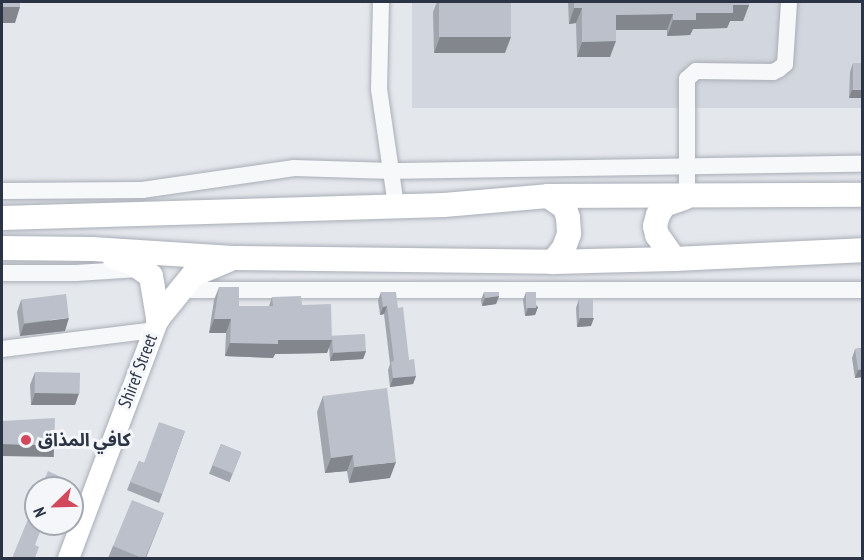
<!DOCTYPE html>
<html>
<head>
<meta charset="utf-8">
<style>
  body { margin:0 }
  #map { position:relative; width:864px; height:560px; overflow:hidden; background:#e4e7ec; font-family:"PT Sans Narrow","Noto Sans Arabic",sans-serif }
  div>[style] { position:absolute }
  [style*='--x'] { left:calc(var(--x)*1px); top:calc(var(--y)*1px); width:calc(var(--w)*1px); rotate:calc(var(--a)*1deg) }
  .built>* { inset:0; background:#d2d6de; transform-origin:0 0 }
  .roads { filter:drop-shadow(0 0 2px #a9aeb7) drop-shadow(0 0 2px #a9aeb7) }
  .minor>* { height:16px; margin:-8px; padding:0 8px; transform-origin:8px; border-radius:8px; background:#f7f8fa }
  .major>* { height:21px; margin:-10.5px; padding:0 10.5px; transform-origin:10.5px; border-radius:10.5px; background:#fff }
  .highway>* { height:24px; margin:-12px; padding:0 12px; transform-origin:12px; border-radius:12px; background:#fff }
  .wall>* { inset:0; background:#a1a5ae; transform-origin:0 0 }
  .shaded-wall>* { inset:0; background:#83868d; transform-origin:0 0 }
  .building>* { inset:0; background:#bbc0ca; transform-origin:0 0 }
  .dots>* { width:16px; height:16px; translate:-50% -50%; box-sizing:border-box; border:3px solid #f4f6f9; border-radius:50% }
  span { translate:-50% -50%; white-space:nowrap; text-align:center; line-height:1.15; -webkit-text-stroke:6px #f4f6f9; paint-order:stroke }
  .street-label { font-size:18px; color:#2b3445 }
  .poi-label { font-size:18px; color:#2b3445; font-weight:700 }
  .left { translate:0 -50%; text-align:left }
  .frame { position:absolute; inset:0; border:3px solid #2b3445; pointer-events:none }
  .north { position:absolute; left:24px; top:476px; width:60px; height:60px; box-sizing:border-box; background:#f4f6f9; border:2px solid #a4a8b1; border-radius:50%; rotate:247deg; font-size:16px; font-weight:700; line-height:24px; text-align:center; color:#2b3445 }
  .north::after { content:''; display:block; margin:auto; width:21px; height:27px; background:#d1495b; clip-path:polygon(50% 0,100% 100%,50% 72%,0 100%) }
</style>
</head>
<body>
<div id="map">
  <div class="built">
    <i style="left:412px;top:2px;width:450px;height:106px"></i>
  </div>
  <div class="roads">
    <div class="minor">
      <i style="--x:381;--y:2;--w:87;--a:91.3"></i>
      <i style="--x:379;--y:89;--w:118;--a:81.7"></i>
      <i style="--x:2;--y:191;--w:140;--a:-0.4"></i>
      <i style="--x:142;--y:190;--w:154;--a:-8.2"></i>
      <i style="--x:294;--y:168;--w:98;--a:1.8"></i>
      <i style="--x:392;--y:171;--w:470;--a:-0.9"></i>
      <i style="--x:687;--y:197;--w:118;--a:-90"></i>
      <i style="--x:687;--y:79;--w:12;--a:-42"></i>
      <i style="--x:696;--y:71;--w:77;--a:0.7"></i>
      <i style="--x:773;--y:72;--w:7;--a:-27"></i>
      <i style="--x:779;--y:69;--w:8;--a:-40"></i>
      <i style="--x:785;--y:64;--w:62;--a:-86.3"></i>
      <i style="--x:2;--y:273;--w:74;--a:0"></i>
      <i style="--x:76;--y:273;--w:63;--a:-3.6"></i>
      <i style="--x:179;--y:290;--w:683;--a:0"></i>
      <i style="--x:2;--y:349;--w:153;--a:-7.1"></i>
    </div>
    <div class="major">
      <i style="--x:68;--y:558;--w:256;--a:-69.4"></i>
    </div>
    <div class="highway">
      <i style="--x:548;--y:196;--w:21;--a:35"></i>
      <i style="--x:565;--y:208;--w:10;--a:73"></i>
      <i style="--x:568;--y:218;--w:16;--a:86"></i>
      <i style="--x:569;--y:234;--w:15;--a:110"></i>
      <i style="--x:564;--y:248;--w:18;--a:128"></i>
      <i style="--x:2;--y:218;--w:442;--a:-1.7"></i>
      <i style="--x:444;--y:205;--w:104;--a:-4.9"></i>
      <i style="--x:548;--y:196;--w:314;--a:-0.2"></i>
      <i style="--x:2;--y:248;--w:90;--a:0.6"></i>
      <i style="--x:92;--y:249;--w:145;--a:3.6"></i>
      <i style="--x:237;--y:258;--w:316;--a:0.7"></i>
      <i style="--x:553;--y:262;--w:121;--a:-1.4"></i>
      <i style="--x:674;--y:259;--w:188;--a:-2.7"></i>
      <i style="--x:114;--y:257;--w:20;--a:18"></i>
      <i style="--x:133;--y:263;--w:22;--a:36"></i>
      <i style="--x:151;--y:276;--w:43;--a:80.5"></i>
      <i style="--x:674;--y:259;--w:29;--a:-125"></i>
      <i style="--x:657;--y:235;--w:9;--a:-103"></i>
      <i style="--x:655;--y:226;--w:11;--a:-75"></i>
      <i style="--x:658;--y:215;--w:12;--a:-59"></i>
      <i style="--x:664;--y:205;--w:21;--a:-19"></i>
      <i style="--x:158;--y:318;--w:55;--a:-50.9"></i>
      <i style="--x:193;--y:275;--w:38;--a:-23"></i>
    </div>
  </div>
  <div class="wall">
    <i style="clip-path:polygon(437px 2px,511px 2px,505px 53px,434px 53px,433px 12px)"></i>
    <i style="clip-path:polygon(568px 2px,749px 2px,749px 5px,743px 21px,730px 21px,727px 28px,693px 29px,690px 35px,667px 36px,667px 30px,616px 30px,610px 57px,577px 57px,576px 23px,569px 24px)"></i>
    <i style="clip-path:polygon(853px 63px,862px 63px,862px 98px,849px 98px,850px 72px)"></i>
    <i style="clip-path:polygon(219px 287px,239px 306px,269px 306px,272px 297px,302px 305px,332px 337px,366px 351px,363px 359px,330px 361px,329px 346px,327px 353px,275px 354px,273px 358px,225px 356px,226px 333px,209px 333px,214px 300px)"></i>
    <i style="clip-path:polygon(381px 292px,398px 308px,409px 360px,416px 376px,413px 384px,390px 387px,388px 370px,390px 364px,384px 314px,380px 315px,378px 300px)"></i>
    <i style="clip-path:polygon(484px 292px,499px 296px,496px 304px,482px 306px,481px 300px)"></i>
    <i style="clip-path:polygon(526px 292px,538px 307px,535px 315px,525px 316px,523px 300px)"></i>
    <i style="clip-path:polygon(862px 296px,862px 313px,861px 300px)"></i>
    <i style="clip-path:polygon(579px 299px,591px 326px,577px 327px,576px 308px)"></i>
    <i style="clip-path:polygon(21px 300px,65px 331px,20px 336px,17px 312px)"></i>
    <i style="clip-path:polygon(862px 348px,862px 377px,855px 378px,852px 358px,855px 349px)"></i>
    <i style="clip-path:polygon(35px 372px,79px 393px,75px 405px,31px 405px,30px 385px)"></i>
    <i style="clip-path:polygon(323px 396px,390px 478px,349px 483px,347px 471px,325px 473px,317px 412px)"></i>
    <i style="clip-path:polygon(185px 431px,159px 503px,127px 490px,139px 461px,144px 463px)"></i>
    <i style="left:221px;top:444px;width:22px;height:32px;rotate:22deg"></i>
    <i style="clip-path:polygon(164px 513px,146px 558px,108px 558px,113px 546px)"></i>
  </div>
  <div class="shaded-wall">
    <i style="clip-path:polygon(733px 5px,749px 5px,743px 21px,730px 21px,727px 28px,693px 29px,690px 35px,667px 36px,673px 20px,696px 13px)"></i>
    <i style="clip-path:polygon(2px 7px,20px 7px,15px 23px,2px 23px)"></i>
    <i style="clip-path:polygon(574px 8px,582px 8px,576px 23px,569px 24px)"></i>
    <i style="clip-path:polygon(673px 14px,667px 30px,610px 30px,616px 15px)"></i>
    <i style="clip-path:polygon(440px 37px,511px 37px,505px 53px,434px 53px)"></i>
    <i style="clip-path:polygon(616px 41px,610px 57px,577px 57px,582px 42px)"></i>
    <i style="clip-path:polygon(852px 90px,862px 90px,862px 98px,849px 98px)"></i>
    <i style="clip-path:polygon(499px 296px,496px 304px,482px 306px,485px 298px)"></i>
    <i style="clip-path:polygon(387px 306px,384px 314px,380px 315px,383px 307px)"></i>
    <i style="clip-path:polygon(538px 307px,535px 315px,525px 316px,528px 308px)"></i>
    <i style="clip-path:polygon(69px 318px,65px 331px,20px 336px,24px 324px)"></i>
    <i style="clip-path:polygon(580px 318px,594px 318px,591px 326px,577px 327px)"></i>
    <i style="clip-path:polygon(214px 319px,231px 319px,226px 333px,209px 333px)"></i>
    <i style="clip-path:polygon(278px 340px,332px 340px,327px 353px,275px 354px,273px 358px,225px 356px,230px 343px)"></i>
    <i style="clip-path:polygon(366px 351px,363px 359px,330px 361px,333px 353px)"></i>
    <i style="clip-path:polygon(862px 369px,862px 377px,855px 378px,858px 370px)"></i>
    <i style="clip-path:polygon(416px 376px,413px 384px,390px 387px,393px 378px)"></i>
    <i style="clip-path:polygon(35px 393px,79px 393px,75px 405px,31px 405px)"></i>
    <i style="left:2px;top:444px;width:52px;height:12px;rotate:1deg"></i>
    <i style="clip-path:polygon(353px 455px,347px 471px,325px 473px,331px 458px)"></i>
    <i style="clip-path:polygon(396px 462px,390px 478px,349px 483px,354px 467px)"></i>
  </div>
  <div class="building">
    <i style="left:2px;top:2px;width:18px;height:5px"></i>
    <i style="left:439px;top:2px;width:72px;height:35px"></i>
    <i style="clip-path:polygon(574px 2px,749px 2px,749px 5px,733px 5px,733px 13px,696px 13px,696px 20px,673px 20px,673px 14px,616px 15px,616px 41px,582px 42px,582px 8px,574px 8px)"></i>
    <i style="left:853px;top:63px;width:9px;height:27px"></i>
    <i style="clip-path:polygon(219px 287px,239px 287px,239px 306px,273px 306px,272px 297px,301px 296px,302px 305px,331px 304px,332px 340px,278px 340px,278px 344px,230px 343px,231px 319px,214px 319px)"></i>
    <i style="clip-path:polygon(381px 292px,396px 292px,398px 308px,403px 307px,409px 360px,414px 359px,416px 376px,393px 378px,391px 362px,394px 361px,387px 306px,383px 307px)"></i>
    <i style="clip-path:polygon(484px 292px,499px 292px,499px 296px,485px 298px)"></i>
    <i style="left:526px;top:292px;width:10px;height:16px"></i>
    <i style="left:66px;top:294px;width:24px;height:45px;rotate:83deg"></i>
    <i style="left:579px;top:299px;width:14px;height:19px"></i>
    <i style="left:365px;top:334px;width:17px;height:33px;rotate:87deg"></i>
    <i style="clip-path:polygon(862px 348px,862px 369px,858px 370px,855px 349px)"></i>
    <i style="left:35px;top:372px;width:45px;height:21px;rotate:1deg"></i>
    <i style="clip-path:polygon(387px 388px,396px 462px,354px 467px,353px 455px,331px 458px,323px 396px)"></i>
    <i style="clip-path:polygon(55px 418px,54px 445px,2px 444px,2px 421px)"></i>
    <i style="clip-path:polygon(159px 422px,185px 431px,162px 494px,130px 482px,139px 461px,144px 463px)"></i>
    <i style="left:221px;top:444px;width:22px;height:23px;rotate:22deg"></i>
    <i style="clip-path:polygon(48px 471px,63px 478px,59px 488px,41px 488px)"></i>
    <i style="clip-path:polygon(36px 500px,36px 524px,43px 524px,35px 545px,39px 547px,35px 558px,12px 558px)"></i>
    <i style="clip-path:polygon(132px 500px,164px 513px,145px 558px,142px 558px,113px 546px)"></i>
  </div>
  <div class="dots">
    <i style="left:26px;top:440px;background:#d1495b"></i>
  </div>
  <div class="street-label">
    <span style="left:138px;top:371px;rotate:-69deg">Shiref Street</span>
  </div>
  <div class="poi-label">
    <span class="left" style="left:38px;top:440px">كافي المذاق</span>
  </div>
  <div class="frame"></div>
  <div class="north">N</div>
</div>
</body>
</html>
